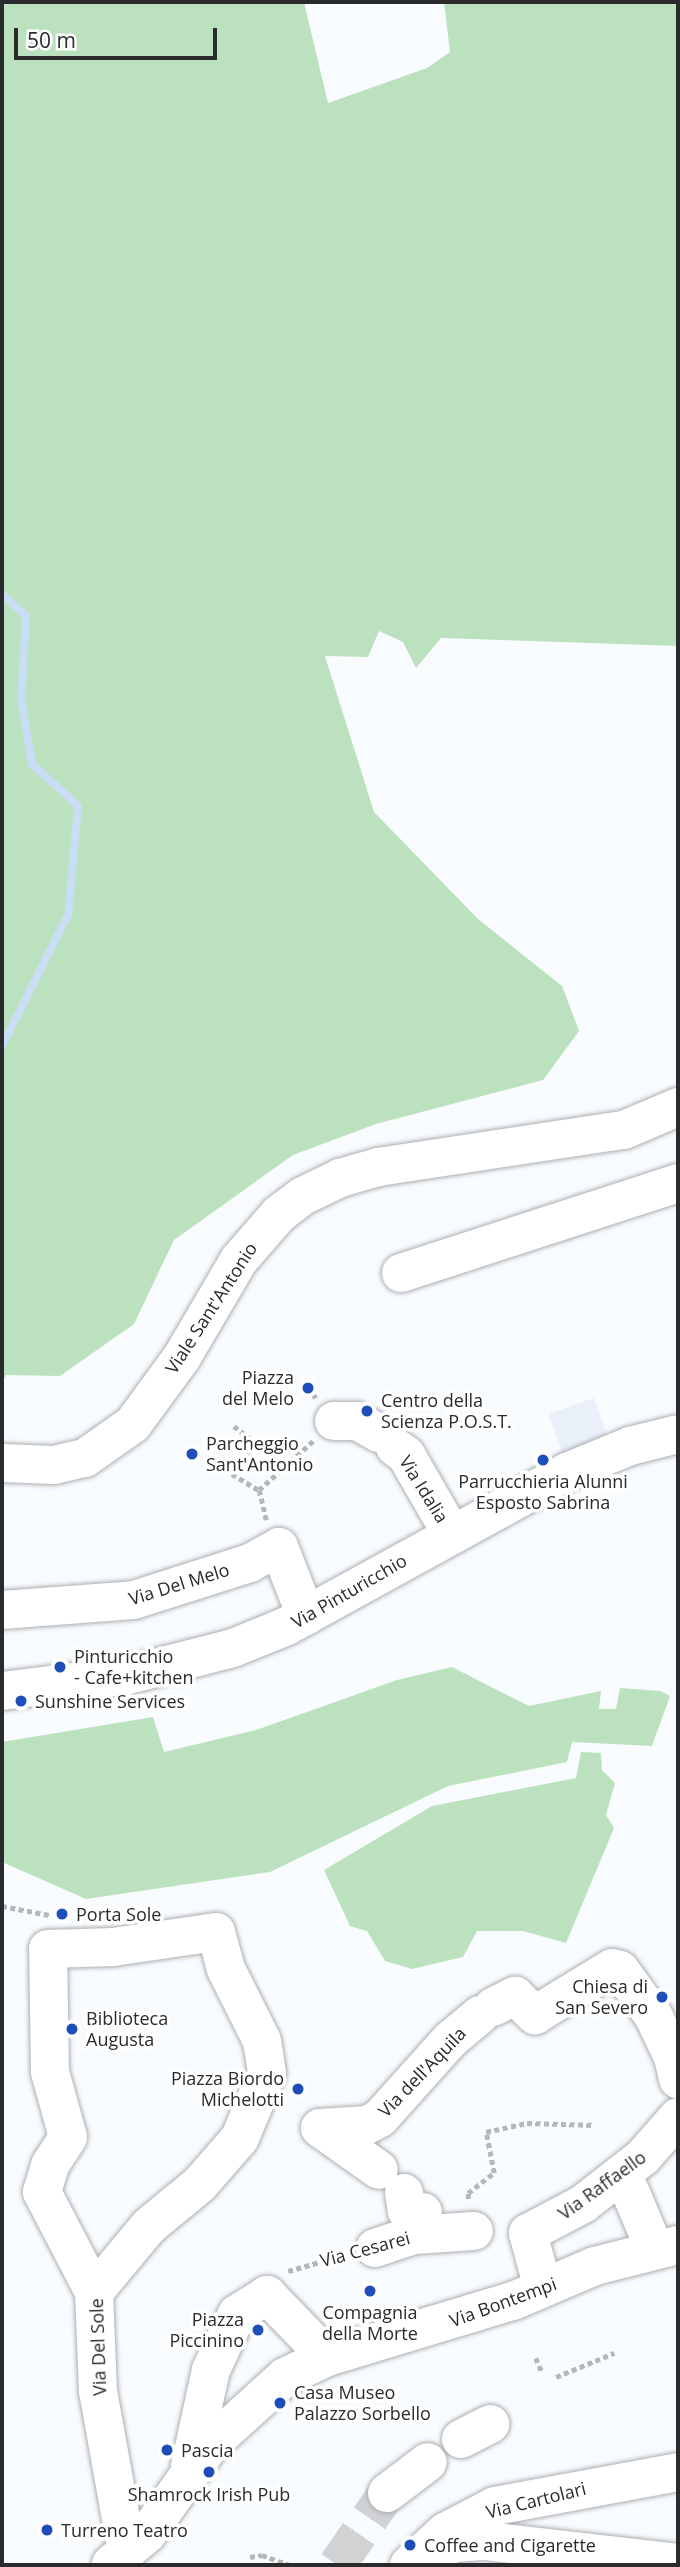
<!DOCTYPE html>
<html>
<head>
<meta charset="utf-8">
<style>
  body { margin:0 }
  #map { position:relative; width:680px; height:2567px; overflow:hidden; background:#f9fcfe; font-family:"Open Sans",sans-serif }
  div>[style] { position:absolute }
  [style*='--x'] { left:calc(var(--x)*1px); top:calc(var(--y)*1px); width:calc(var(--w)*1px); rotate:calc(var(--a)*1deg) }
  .built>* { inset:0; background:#e9f0f9; transform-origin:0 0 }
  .green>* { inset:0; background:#bce1be }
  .stream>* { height:8px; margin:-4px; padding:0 4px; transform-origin:4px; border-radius:4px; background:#c9ddf5 }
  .minor-tunnel>* { height:38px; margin-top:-19px; transform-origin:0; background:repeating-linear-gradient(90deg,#d0d2d4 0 38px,transparent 0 57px) }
  .path>* { height:4.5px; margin-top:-2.25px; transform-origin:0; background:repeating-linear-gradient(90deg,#b4b6b8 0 5px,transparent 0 8.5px) }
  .roads { filter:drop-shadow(0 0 2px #acafb3) drop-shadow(0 0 2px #acafb3) }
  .minor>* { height:38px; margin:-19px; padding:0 19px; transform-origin:19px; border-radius:19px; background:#fff }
  .major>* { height:38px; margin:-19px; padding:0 19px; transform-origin:19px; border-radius:19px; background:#fff }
  .dots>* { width:19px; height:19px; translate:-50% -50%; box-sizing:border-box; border:4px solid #fff; border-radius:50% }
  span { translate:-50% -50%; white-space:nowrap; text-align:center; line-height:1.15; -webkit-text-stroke:7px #fff; paint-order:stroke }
  .street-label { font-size:18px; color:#2a2b2d }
  .poi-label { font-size:18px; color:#2a2b2d }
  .right { translate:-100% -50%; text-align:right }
  .left { translate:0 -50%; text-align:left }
  .frame { position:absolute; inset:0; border:4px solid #2a2b2d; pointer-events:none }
  .scale { position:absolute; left:14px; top:28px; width:203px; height:32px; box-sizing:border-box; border:4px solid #2a2b2d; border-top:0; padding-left:9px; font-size:21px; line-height:24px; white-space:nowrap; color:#2a2b2d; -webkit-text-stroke:5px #fff; paint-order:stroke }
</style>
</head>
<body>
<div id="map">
  <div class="built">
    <i style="left:594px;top:1398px;width:46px;height:48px;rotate:71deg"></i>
  </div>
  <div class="green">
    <i style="clip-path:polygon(2px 2px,304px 2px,328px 103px,427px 68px,450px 52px,444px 2px,678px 2px,678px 646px,441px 638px,416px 668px,403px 642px,379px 631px,368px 657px,325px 656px,374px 812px,478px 919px,562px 986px,579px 1031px,543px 1080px,376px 1124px,293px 1155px,174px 1240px,134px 1324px,60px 1376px,6px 1375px,2px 1383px)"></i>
    <i style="clip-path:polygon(452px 1667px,529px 1706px,601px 1691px,599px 1709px,616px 1709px,620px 1688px,661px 1691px,670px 1696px,652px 1746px,572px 1742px,567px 1762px,448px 1786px,270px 1872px,86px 1899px,2px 1862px,2px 1742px,153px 1717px,164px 1752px,256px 1730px,397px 1680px)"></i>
    <i style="clip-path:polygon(581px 1752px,601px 1753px,602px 1770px,615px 1783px,606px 1815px,614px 1828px,566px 1943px,523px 1931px,477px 1931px,463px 1957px,412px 1969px,385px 1961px,367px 1931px,350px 1926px,324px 1870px,432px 1806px,576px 1778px)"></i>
  </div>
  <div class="stream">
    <i style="--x:2;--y:594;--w:33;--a:43"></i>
    <i style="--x:26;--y:616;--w:83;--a:93.4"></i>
    <i style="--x:21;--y:699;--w:66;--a:80.4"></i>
    <i style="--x:32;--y:764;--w:62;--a:42.4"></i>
    <i style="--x:78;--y:806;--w:109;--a:95.2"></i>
    <i style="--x:68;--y:915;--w:147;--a:116.7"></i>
  </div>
  <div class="minor-tunnel">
    <i style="--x:337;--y:2565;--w:88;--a:-55.2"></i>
  </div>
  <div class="path">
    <i style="--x:308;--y:1387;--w:14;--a:54"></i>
    <i style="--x:234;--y:1426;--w:28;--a:38"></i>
    <i style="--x:256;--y:1443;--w:39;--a:128"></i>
    <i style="--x:232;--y:1474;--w:31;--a:31"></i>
    <i style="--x:266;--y:1520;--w:31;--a:-103"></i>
    <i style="--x:259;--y:1490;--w:73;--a:-42.2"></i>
    <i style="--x:2;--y:1906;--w:48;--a:10.8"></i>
    <i style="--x:468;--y:2199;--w:6;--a:-90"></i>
    <i style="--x:468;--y:2193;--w:33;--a:-38"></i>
    <i style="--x:494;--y:2173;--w:42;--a:-101"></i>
    <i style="--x:486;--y:2132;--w:42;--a:-12.4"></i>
    <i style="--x:527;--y:2123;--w:68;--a:1.7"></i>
    <i style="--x:288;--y:2271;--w:58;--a:-15.9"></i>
    <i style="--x:536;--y:2358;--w:15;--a:67"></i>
    <i style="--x:556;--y:2377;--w:63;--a:-22.5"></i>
    <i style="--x:250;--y:2557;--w:12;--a:-9"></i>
    <i style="--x:262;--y:2555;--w:29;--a:20"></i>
  </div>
  <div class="roads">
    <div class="minor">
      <i style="--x:401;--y:1273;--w:291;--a:-18"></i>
      <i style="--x:334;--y:1421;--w:23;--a:0"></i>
      <i style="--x:357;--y:1421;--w:25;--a:29"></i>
      <i style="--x:395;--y:1447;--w:14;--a:36"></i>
      <i style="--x:406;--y:1455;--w:90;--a:60"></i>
      <i style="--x:2;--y:1610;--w:132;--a:-4.3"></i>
      <i style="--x:134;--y:1600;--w:122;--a:-17.7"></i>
      <i style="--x:250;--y:1563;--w:33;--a:-29"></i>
      <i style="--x:279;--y:1547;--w:74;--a:68.6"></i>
      <i style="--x:2;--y:1691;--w:127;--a:-7.2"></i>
      <i style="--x:128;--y:1675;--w:108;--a:-14.4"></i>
      <i style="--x:233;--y:1648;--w:58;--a:-22.2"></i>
      <i style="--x:287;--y:1626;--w:320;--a:-28.8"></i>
      <i style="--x:567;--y:1472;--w:68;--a:-22.4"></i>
      <i style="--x:630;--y:1446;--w:49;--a:-14"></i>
      <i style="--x:493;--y:2007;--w:25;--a:-27"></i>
      <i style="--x:515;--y:1996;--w:28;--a:44"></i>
      <i style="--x:535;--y:2015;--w:90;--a:-31.4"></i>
      <i style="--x:612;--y:1968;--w:8;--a:14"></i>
      <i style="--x:620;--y:1970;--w:58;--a:54.1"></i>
      <i style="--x:654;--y:2017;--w:44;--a:64.6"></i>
      <i style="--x:673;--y:2057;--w:23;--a:77"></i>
      <i style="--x:320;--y:2128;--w:47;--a:-3.7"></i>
      <i style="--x:367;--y:2125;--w:15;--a:-28"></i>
      <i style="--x:380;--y:2118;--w:105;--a:-48.1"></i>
      <i style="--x:450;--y:2040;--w:39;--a:-40"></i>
      <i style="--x:320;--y:2128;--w:72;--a:35.4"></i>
      <i style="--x:630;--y:2191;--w:62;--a:67.2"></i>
      <i style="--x:404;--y:2193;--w:18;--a:81"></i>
      <i style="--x:407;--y:2211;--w:16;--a:4"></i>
      <i style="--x:375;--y:2248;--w:41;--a:-18.4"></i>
      <i style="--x:414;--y:2235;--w:60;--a:-3.8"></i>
      <i style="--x:543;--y:2288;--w:57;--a:-105.3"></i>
      <i style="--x:528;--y:2233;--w:62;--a:-27.8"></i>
      <i style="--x:583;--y:2204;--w:76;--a:-38.1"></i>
      <i style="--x:643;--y:2157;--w:53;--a:-48.8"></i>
      <i style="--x:94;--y:2292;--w:113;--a:-117.5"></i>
      <i style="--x:42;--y:2192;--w:28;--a:-73"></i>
      <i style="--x:50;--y:2165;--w:33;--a:-57"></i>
      <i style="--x:68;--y:2137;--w:67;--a:-105.5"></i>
      <i style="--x:50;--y:2072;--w:123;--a:-90.9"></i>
      <i style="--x:48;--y:1949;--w:65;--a:-1.8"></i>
      <i style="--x:113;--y:1947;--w:104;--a:-8.3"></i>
      <i style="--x:216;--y:1932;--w:38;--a:75"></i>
      <i style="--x:226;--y:1969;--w:80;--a:63.4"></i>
      <i style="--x:262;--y:2041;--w:32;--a:81"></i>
      <i style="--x:267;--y:2073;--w:70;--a:112.6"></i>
      <i style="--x:240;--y:2138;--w:61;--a:131"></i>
      <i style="--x:200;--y:2184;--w:66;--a:140.5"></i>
      <i style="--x:149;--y:2226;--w:86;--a:129.8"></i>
      <i style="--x:94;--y:2292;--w:99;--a:87.7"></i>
      <i style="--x:98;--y:2391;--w:164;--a:79.8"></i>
      <i style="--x:461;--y:2439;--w:33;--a:-27"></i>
      <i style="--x:190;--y:2466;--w:98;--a:-77.7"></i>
      <i style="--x:211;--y:2370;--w:62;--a:-65.1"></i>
      <i style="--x:237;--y:2314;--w:36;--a:-32"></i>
      <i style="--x:267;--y:2295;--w:86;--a:45.9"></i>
      <i style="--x:387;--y:2493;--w:51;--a:-37.1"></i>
      <i style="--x:433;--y:2553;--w:23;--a:-25"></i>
      <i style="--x:454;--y:2543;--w:32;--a:-4"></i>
      <i style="--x:486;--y:2541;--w:193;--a:6.5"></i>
      <i style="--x:111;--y:2564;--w:47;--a:-39.8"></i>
      <i style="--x:147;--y:2534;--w:109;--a:-54.7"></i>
      <i style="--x:210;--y:2445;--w:101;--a:-42.2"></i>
      <i style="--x:285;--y:2377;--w:47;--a:-25.5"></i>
      <i style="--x:327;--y:2357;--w:194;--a:-16.8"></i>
      <i style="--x:513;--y:2301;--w:89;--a:-23.1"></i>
      <i style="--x:595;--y:2266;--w:86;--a:-14.2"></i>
      <i style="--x:409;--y:2565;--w:49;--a:-42.5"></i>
      <i style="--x:445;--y:2532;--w:56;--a:-27.5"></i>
      <i style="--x:495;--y:2506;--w:186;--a:-10.5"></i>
    </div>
    <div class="major">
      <i style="--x:2;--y:1463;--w:52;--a:2.2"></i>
      <i style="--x:54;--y:1465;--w:32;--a:-13"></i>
      <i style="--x:85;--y:1458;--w:59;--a:-35.3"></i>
      <i style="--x:133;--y:1424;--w:83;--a:-53.8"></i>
      <i style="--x:182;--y:1357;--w:113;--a:-59.6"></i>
      <i style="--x:239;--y:1260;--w:61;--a:-49"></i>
      <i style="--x:279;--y:1214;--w:30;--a:-37"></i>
      <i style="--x:303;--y:1196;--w:41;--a:-25.9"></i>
      <i style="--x:340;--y:1178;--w:40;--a:-16"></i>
      <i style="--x:378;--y:1167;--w:249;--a:-8.6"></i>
      <i style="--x:624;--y:1130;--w:59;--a:-23.1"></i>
    </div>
  </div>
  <div class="dots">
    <i style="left:308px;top:1388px;background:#1f4ebb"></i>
    <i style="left:367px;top:1411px;background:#1f4ebb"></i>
    <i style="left:192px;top:1454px;background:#1f4ebb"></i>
    <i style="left:543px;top:1460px;background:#1f4ebb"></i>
    <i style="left:60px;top:1667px;background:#1f4ebb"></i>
    <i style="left:21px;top:1701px;background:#1f4ebb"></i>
    <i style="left:62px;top:1914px;background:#1f4ebb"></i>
    <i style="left:662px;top:1997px;background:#1f4ebb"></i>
    <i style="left:72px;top:2029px;background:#1f4ebb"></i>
    <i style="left:298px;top:2089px;background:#1f4ebb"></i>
    <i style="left:370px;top:2291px;background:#1f4ebb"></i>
    <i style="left:258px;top:2330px;background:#1f4ebb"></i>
    <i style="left:280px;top:2403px;background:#1f4ebb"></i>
    <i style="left:167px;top:2450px;background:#1f4ebb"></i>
    <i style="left:209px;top:2472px;background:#1f4ebb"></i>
    <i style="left:47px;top:2530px;background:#1f4ebb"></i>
    <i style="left:410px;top:2545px;background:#1f4ebb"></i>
  </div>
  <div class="street-label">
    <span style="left:211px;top:1308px;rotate:-57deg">Viale Sant'Antonio</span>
    <span style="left:424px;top:1489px;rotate:58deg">Via Idalia</span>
    <span style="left:179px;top:1584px;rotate:-17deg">Via Del Melo</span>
    <span style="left:349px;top:1591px;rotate:-30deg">Via Pinturicchio</span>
    <span style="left:422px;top:2072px;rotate:-46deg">Via dell'Aquila</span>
    <span style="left:602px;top:2185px;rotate:-36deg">Via Raffaello</span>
    <span style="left:365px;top:2249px;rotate:-15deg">Via Cesarei</span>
    <span style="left:503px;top:2302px;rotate:-20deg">Via Bontempi</span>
    <span style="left:98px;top:2347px;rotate:-92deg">Via Del Sole</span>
    <span style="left:536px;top:2500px;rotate:-14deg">Via Cartolari</span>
  </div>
  <div class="poi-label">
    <span class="right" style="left:294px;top:1388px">Piazza<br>del Melo</span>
    <span class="left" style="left:381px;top:1411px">Centro della<br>Scienza P.O.S.T.</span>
    <span class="left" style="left:206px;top:1454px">Parcheggio<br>Sant'Antonio</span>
    <span style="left:543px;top:1492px">Parrucchieria Alunni<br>Esposto Sabrina</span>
    <span class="left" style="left:74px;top:1667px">Pinturicchio<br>- Cafe+kitchen</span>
    <span class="left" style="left:35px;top:1701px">Sunshine Services</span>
    <span class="left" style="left:76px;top:1914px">Porta Sole</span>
    <span class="right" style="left:648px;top:1997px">Chiesa di<br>San Severo</span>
    <span class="left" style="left:86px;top:2029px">Biblioteca<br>Augusta</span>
    <span class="right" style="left:284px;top:2089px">Piazza Biordo<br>Michelotti</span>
    <span style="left:370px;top:2323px">Compagnia<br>della Morte</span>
    <span class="right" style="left:244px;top:2330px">Piazza<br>Piccinino</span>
    <span class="left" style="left:294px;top:2403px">Casa Museo<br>Palazzo Sorbello</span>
    <span class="left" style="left:181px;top:2450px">Pascia</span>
    <span style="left:209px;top:2494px">Shamrock Irish Pub</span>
    <span class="left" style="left:61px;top:2530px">Turreno Teatro</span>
    <span class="left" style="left:424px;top:2545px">Coffee and Cigarette</span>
  </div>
  <div class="frame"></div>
  <div class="scale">50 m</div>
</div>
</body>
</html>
